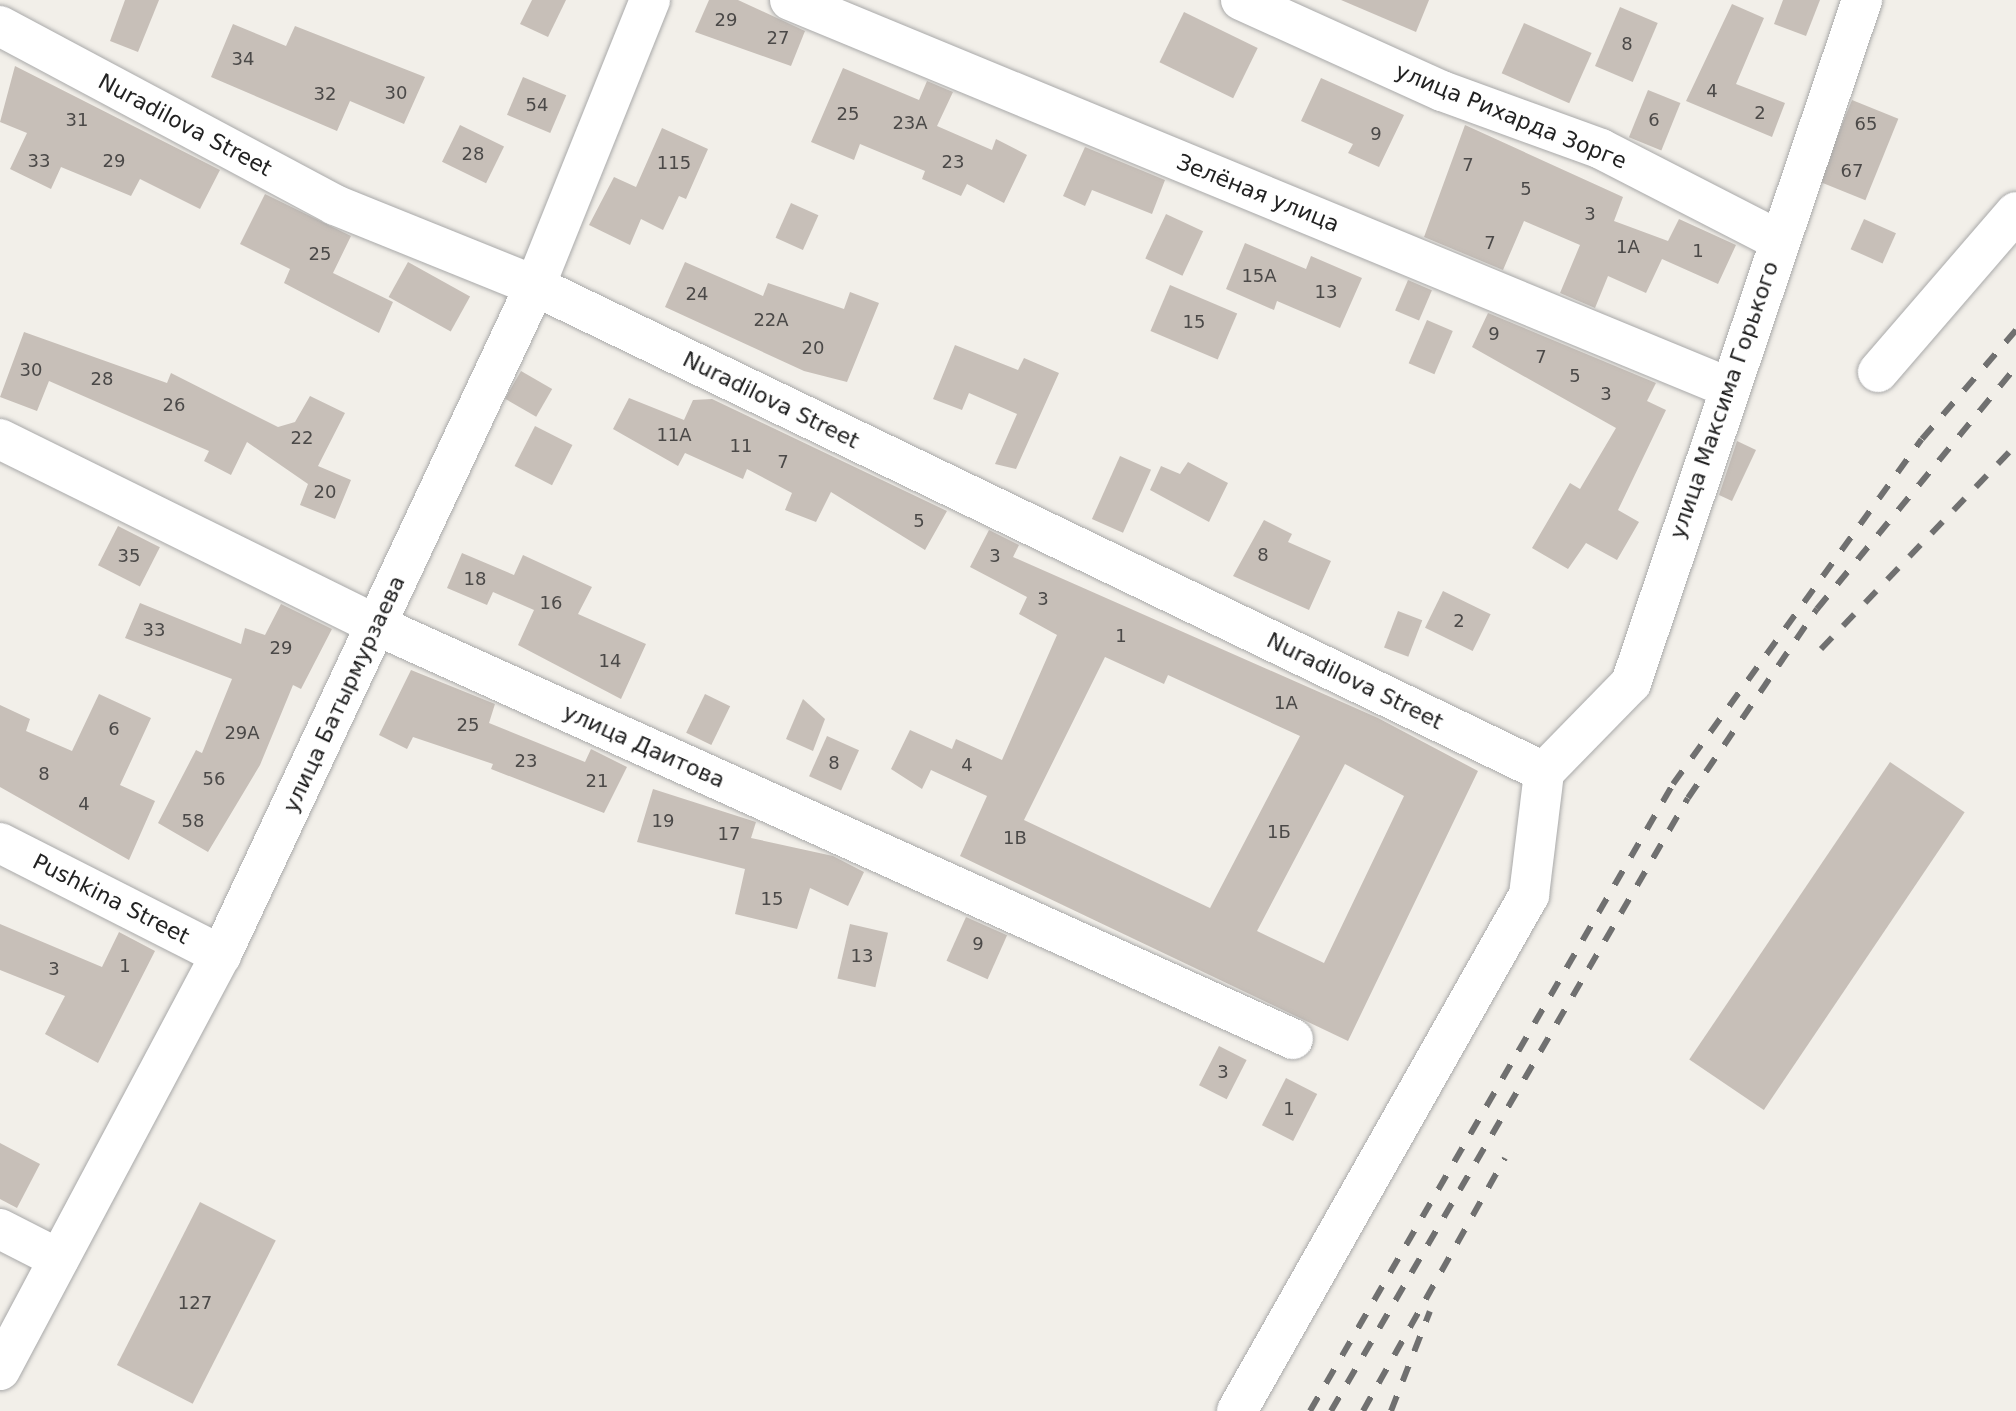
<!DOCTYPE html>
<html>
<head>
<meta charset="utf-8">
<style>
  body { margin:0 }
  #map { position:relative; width:2016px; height:1411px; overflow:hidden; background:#f2efe9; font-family:"DejaVu Sans",sans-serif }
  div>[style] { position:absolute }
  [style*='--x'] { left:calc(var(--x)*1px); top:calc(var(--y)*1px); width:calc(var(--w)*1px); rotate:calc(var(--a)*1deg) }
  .building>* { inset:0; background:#c7bfb8; transform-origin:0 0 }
  .roads { filter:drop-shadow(0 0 2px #a9a9a9) drop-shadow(0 0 2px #a9a9a9) }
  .minor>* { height:40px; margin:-20px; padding:0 20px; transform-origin:20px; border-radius:20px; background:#fff }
  .rail>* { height:6px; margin-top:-3px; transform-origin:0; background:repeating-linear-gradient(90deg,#707070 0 16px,transparent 0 32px) }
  span { translate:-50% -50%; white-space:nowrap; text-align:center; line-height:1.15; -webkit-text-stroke:8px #fff; paint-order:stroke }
  .number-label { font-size:18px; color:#4b4948 }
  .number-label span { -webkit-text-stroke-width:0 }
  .street-label { font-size:22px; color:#222 }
</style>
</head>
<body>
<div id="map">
  <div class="building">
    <i style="clip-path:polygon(125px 0,159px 0,138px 52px,110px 41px)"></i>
    <i style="clip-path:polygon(532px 0,566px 0,548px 37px,520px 24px)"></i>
    <i style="clip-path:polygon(709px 0,738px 0,805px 31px,791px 66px,695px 32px)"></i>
    <i style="clip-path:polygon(1341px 0,1429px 0,1416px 32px)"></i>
    <i style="clip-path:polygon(1783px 0,1820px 0,1806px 36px,1774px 24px)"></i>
    <i style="clip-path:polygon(1732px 4px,1764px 18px,1736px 84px,1785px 103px,1772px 137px,1686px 101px)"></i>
    <i style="left:1620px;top:7px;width:41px;height:64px;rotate:23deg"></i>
    <i style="left:1184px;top:12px;width:82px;height:56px;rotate:26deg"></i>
    <i style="left:1524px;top:23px;width:74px;height:55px;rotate:24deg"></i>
    <i style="clip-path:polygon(233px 24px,286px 46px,295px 26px,425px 77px,404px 124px,350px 101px,337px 131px,211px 77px)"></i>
    <i style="clip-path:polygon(15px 66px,220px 170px,200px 209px,140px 179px,131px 196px,61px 167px,51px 189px,10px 169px,27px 133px,0 122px)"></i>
    <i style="clip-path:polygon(843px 68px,919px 100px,927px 81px,953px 92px,937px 126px,992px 150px,996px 139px,1027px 155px,1004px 203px,967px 184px,961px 196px,922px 179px,925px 171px,860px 144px,854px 160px,811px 142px)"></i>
    <i style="left:523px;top:77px;width:47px;height:41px;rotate:23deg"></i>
    <i style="clip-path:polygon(1321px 78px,1404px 115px,1379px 167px,1348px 153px,1353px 144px,1301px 121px)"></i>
    <i style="left:1648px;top:90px;width:35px;height:51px;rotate:22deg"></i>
    <i style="left:1852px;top:100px;width:50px;height:88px;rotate:22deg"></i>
    <i style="left:460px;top:125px;width:49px;height:41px;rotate:26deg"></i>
    <i style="clip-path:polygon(1465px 125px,1623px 197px,1614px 221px,1668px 241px,1679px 219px,1736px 245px,1718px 284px,1662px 259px,1646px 293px,1608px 276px,1595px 308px,1560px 293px,1580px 245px,1524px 221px,1503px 270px,1424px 237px)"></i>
    <i style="clip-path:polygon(662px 128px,708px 149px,686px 199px,679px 196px,663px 230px,641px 219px,630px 245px,589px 225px,614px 177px,636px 187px)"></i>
    <i style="clip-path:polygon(1085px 147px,1165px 180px,1152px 214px,1092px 190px,1085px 206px,1063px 196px)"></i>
    <i style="clip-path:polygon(265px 194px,351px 236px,333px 273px,393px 302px,379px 333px,284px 283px,290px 269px,240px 244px)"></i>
    <i style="left:791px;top:203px;width:30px;height:38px;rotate:24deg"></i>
    <i style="left:1166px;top:214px;width:41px;height:49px;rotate:25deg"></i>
    <i style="left:1864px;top:219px;width:35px;height:33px;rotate:24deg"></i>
    <i style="clip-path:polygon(1245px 243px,1306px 269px,1311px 256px,1362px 278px,1340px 328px,1277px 301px,1274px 310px,1226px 289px)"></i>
    <i style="left:408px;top:262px;width:71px;height:40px;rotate:29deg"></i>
    <i style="clip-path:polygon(685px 262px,763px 296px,768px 283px,844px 309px,850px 292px,879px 303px,847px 382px,804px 371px,665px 307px)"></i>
    <i style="left:1408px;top:280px;width:26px;height:33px;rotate:23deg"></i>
    <i style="left:1170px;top:285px;width:73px;height:50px;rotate:23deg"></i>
    <i style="clip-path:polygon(1488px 313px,1656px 383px,1647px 401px,1666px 410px,1618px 510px,1639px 522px,1617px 560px,1586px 543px,1568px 569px,1532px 548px,1570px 483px,1580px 489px,1616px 428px,1472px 347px)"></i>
    <i style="left:1427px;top:320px;width:28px;height:47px;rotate:23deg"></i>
    <i style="clip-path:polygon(24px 332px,167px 383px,171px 373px,278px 427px,295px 422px,310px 396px,345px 413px,318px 466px,351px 480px,335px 519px,300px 505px,308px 484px,247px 442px,231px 475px,204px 461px,209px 451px,49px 381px,37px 411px,0 397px)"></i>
    <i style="clip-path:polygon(955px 345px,1018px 370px,1024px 358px,1059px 373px,1016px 469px,995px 464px,1017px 414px,969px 393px,962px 410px,933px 399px)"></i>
    <i style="left:521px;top:371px;width:36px;height:32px;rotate:30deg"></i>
    <i style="clip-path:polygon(629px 398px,684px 420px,693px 400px,712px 399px,947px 511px,925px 550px,831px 492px,816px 522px,785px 510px,792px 493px,747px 469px,743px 479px,685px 453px,678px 466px,613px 429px)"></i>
    <i style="left:535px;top:426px;width:42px;height:45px;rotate:27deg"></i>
    <i style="clip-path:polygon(1737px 441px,1756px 450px,1732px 501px,1719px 495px)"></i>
    <i style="left:1120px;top:456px;width:34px;height:69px;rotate:24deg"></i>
    <i style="clip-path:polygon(1188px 462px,1228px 483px,1209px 522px,1150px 490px,1161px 466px,1180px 474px)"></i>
    <i style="clip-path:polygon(1264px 520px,1292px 534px,1288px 542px,1331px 561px,1309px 610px,1233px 576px)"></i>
    <i style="left:118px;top:526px;width:47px;height:44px;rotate:27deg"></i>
    <i style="clip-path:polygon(evenodd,989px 530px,1019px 545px,1013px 557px,1378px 718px,1478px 771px,1348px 1041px,960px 856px,987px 796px,931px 770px,922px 789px,891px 769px,910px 730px,952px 749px,956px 739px,1002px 760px,1057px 635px,1019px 614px,1027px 597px,970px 567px,989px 530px,1105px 657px,1164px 684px,1168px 675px,1300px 736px,1210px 908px,1024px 820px,1105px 657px,989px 530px,1345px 764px,1404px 796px,1324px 963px,1257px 931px,1345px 764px)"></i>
    <i style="clip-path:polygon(462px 553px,514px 575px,523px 555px,592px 587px,578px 614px,646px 644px,621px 699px,518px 645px,534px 610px,493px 592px,487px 605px,447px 588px)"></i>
    <i style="left:1443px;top:591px;width:53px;height:41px;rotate:26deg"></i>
    <i style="clip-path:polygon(140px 603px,241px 644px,245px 628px,265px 635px,281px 604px,332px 629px,301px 689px,293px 685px,260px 765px,208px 852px,158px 823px,196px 750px,202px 753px,232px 679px,125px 638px)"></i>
    <i style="left:1398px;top:611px;width:26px;height:39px;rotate:21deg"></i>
    <i style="clip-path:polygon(411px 670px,495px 704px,489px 723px,585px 762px,591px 749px,627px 767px,604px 813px,491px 769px,493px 764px,413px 737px,407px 749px,379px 735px)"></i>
    <i style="clip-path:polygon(99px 694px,151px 718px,120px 785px,155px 801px,129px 860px,0 787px,0 705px,30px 719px,26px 731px,72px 751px)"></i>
    <i style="left:705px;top:694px;width:28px;height:43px;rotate:26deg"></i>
    <i style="clip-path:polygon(803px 699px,825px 719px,813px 751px,786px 739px)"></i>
    <i style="left:827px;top:736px;width:35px;height:44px;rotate:24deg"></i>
    <i style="left:1890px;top:762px;width:90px;height:359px;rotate:34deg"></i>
    <i style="clip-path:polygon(653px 789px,756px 822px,751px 838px,833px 856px,864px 872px,848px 906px,810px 888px,797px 929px,735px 914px,745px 869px,637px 842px)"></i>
    <i style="left:966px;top:917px;width:45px;height:48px;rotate:24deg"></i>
    <i style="clip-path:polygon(0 924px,102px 967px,119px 932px,155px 951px,98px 1063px,45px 1034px,65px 996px,0 970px)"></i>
    <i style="left:850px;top:924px;width:39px;height:56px;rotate:13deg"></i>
    <i style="left:1219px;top:1046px;width:31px;height:44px;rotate:27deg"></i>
    <i style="left:1286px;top:1078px;width:35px;height:53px;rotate:27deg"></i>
    <i style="clip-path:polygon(0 1143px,40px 1164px,17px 1208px,0 1199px)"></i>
    <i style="left:200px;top:1202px;width:85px;height:183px;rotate:27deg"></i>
  </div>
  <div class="roads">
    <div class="minor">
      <i style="--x:790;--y:0;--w:1014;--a:22.44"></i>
      <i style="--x:1241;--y:0;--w:221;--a:24.4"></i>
      <i style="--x:1442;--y:91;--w:169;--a:20"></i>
      <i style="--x:1601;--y:149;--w:199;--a:27.2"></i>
      <i style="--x:0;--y:26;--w:380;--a:28.1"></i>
      <i style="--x:335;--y:205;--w:216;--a:22"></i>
      <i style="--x:535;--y:286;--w:1120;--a:25.72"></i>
      <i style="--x:1878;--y:372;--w:211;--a:-49.2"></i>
      <i style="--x:0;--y:439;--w:419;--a:26.3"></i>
      <i style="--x:376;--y:625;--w:1006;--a:24.3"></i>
      <i style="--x:1544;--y:772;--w:124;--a:-45.7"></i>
      <i style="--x:1631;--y:683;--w:721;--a:-71.31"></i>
      <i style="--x:0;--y:843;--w:248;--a:26.9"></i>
      <i style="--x:0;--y:1229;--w:66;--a:27"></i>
      <i style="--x:0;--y:1370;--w:470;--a:-62"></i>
      <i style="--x:221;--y:955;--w:739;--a:-64.86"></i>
      <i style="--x:535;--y:286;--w:308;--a:-68.1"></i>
      <i style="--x:1237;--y:1411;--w:593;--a:-60.49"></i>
      <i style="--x:1529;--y:895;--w:124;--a:-83"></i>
    </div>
  </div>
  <div class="rail">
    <i style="--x:1821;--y:649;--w:282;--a:-46.3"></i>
    <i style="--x:1310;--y:1411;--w:724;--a:-59.93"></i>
    <i style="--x:1673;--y:784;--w:425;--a:-54.2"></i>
    <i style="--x:1922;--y:439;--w:144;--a:-49.2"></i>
    <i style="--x:1331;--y:1411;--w:709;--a:-59.78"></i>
    <i style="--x:1688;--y:798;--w:229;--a:-55.7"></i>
    <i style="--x:1817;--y:609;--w:313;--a:-50.6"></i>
    <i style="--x:1363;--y:1411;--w:290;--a:-60.7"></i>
    <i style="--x:1391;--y:1411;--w:107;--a:-68.7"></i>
  </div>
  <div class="number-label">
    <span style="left:726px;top:20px">29</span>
    <span style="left:778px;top:38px">27</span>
    <span style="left:1627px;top:44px">8</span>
    <span style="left:243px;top:59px">34</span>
    <span style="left:1712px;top:91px">4</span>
    <span style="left:396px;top:93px">30</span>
    <span style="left:325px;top:94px">32</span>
    <span style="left:537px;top:105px">54</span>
    <span style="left:1760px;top:113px">2</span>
    <span style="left:848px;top:114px">25</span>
    <span style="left:77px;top:120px">31</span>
    <span style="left:1654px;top:120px">6</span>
    <span style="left:910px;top:123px">23А</span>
    <span style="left:1866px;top:124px">65</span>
    <span style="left:1376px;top:134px">9</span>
    <span style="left:473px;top:154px">28</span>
    <span style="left:39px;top:161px">33</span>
    <span style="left:114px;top:161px">29</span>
    <span style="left:953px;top:162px">23</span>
    <span style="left:674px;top:163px">115</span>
    <span style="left:1468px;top:165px">7</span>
    <span style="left:1852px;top:171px">67</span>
    <span style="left:1526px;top:189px">5</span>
    <span style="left:1590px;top:214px">3</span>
    <span style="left:1490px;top:243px">7</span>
    <span style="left:1628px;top:247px">1А</span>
    <span style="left:1698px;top:251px">1</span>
    <span style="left:320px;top:254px">25</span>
    <span style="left:1259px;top:276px">15А</span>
    <span style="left:1326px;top:292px">13</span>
    <span style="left:697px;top:294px">24</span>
    <span style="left:771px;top:320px">22А</span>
    <span style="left:1194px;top:322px">15</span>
    <span style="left:1494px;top:334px">9</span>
    <span style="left:813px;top:348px">20</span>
    <span style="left:1541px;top:357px">7</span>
    <span style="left:31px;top:370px">30</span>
    <span style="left:1575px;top:376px">5</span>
    <span style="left:102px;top:379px">28</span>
    <span style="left:1606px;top:394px">3</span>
    <span style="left:174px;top:405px">26</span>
    <span style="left:674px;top:435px">11А</span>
    <span style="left:302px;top:438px">22</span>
    <span style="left:741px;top:446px">11</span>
    <span style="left:783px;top:462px">7</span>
    <span style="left:325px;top:492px">20</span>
    <span style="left:919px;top:521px">5</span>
    <span style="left:1263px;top:555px">8</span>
    <span style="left:129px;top:556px">35</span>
    <span style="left:995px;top:556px">3</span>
    <span style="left:475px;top:579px">18</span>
    <span style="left:1043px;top:599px">3</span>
    <span style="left:551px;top:603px">16</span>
    <span style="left:1459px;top:621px">2</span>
    <span style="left:154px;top:630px">33</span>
    <span style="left:1121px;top:636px">1</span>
    <span style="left:281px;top:648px">29</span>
    <span style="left:610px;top:661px">14</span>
    <span style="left:1286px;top:703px">1А</span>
    <span style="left:468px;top:725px">25</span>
    <span style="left:114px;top:729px">6</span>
    <span style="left:242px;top:733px">29А</span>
    <span style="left:526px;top:761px">23</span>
    <span style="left:834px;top:763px">8</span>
    <span style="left:967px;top:765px">4</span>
    <span style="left:44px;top:774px">8</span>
    <span style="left:214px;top:779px">56</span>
    <span style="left:597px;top:781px">21</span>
    <span style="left:84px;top:804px">4</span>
    <span style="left:193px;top:821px">58</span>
    <span style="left:663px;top:821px">19</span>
    <span style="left:1279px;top:832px">1Б</span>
    <span style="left:729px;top:834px">17</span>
    <span style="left:1015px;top:838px">1В</span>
    <span style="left:772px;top:899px">15</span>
    <span style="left:978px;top:944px">9</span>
    <span style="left:862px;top:956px">13</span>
    <span style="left:125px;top:966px">1</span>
    <span style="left:54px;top:969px">3</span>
    <span style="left:1223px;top:1072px">3</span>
    <span style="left:1289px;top:1109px">1</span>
    <span style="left:195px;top:1303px">127</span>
  </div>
  <div class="street-label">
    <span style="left:1511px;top:116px;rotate:22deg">улица Рихарда Зорге</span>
    <span style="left:185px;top:125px;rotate:28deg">Nuradilova Street</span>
    <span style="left:1258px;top:193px;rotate:22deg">Зелёная улица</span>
    <span style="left:771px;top:400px;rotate:26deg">Nuradilova Street</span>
    <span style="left:1724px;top:400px;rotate:-71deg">улица Максима Горького</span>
    <span style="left:1355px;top:681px;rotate:26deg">Nuradilova Street</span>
    <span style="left:344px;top:694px;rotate:-65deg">улица Батырмурзаева</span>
    <span style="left:644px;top:746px;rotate:24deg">улица Даитова</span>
    <span style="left:111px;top:899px;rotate:27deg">Pushkina Street</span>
  </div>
</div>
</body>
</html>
